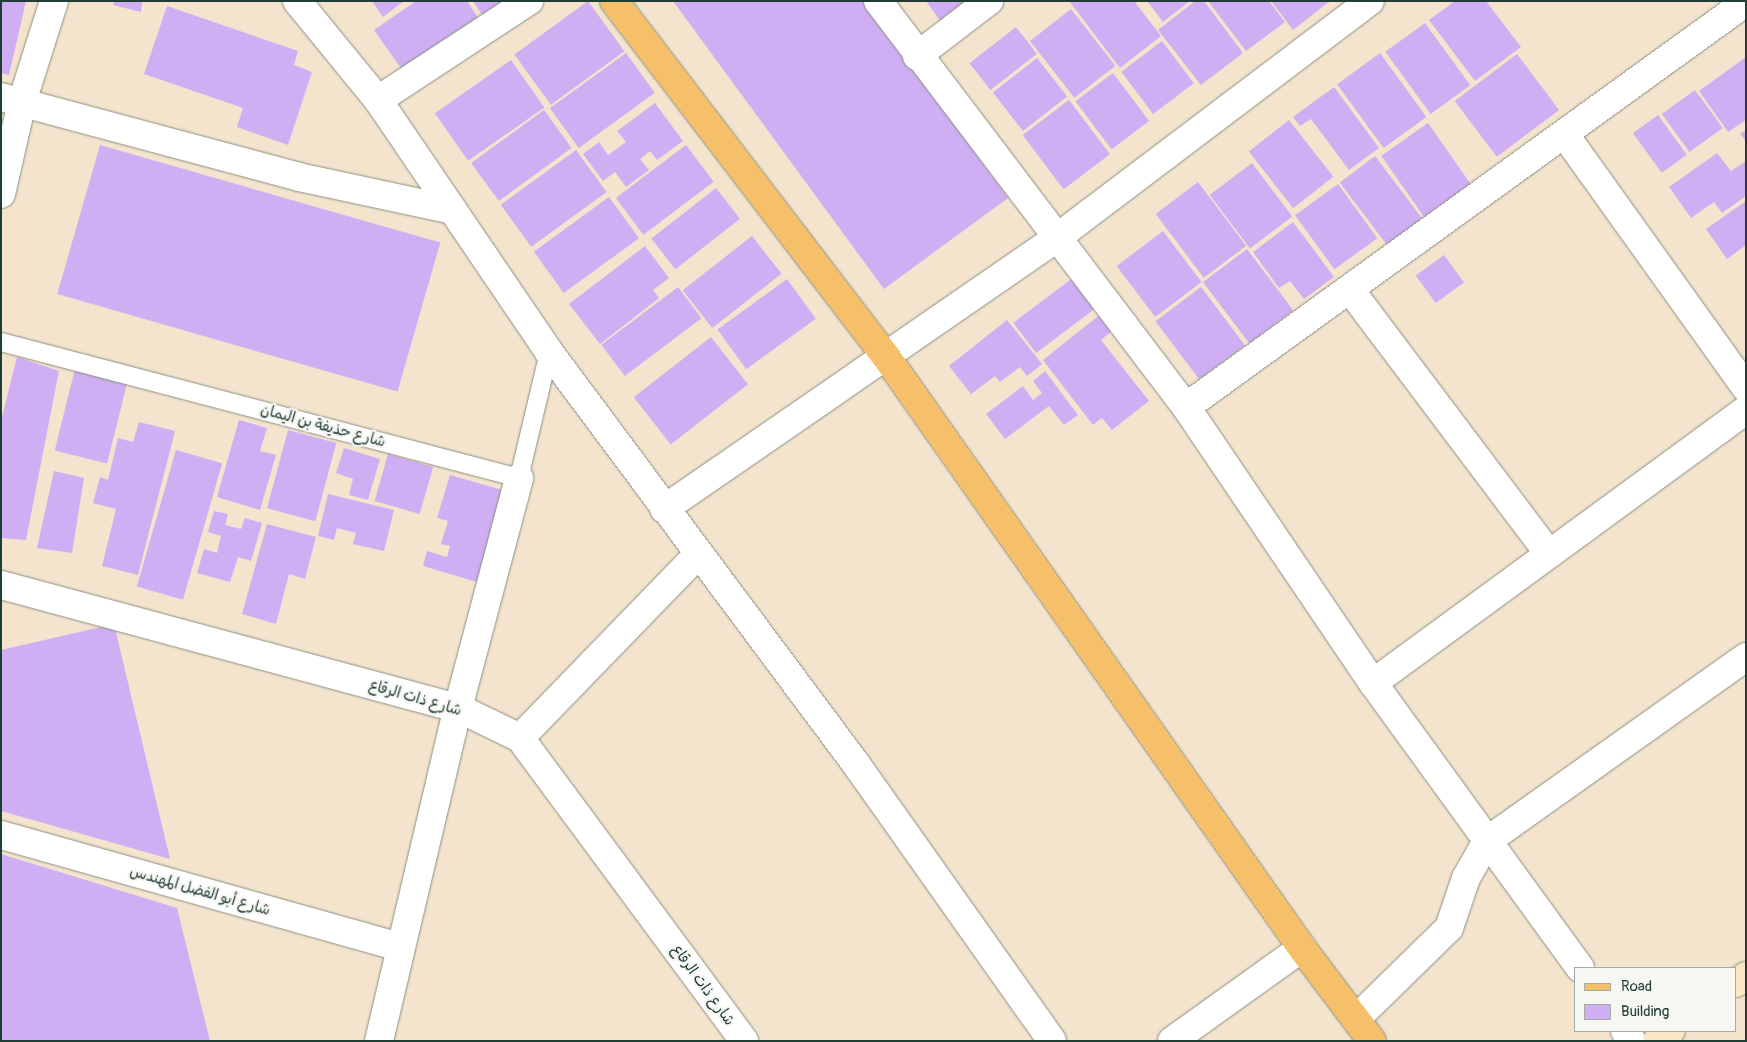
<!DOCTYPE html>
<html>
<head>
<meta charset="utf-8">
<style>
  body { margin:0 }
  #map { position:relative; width:1747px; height:1042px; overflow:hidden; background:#f4e4ce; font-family:Pangolin,"Playpen Sans Arabic",sans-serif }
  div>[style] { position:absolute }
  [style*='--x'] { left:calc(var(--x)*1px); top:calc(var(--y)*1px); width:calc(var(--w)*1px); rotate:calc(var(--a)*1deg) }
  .building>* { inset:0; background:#cfaef3; transform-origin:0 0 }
  .roads { filter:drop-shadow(0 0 1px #8a9081) drop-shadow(0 0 1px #8a9081) }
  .lane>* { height:18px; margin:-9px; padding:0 9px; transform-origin:9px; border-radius:9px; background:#fff }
  .street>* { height:28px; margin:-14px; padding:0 14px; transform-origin:14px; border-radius:14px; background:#fff }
  .secondary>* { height:28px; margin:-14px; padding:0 14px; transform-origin:14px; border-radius:14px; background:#fbe6c4 }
  .primary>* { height:28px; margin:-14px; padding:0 14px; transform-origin:14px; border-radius:14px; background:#f6c06b }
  span { translate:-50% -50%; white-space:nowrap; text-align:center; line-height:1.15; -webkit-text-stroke:4.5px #f6f6f2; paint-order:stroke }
  .street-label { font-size:15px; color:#1f3d34 }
  .frame { position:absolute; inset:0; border:2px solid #1f3d34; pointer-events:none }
  .legend { position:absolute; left:1574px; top:967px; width:162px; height:65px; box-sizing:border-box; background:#f6f6f2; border:1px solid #a0aca6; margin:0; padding:6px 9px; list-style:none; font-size:15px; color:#1f3d34 }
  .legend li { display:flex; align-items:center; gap:10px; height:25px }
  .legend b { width:25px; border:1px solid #a0aca6 }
</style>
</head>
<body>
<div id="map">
  <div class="building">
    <i style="clip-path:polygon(1px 1px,26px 1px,9px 75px,1px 73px)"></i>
    <i style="clip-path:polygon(115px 1px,142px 1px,141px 12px,113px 5px)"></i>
    <i style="clip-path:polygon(372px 1px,404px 1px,383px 17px)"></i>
    <i style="clip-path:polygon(416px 1px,467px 1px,481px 22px,405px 74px,374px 30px)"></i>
    <i style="clip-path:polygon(473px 1px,509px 1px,485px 19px)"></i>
    <i style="left:588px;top:1px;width:62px;height:91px;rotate:54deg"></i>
    <i style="clip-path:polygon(673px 1px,864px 1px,1008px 198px,884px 289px)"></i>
    <i style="clip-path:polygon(926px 1px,969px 1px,941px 22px)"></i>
    <i style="clip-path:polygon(1069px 1px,1134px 1px,1161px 36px,1120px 68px)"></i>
    <i style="clip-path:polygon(1147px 1px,1190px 1px,1163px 22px)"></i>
    <i style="clip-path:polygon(1195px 1px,1204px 1px,1243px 53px,1201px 85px,1158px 30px)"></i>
    <i style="clip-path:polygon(1208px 1px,1269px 1px,1285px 22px,1246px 51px)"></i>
    <i style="clip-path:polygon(1271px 1px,1330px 1px,1293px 30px)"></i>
    <i style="clip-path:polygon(1455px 1px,1486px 1px,1521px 47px,1475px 81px,1429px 20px)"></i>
    <i style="clip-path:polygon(167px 6px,298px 51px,294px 65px,312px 72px,288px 145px,237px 127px,243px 108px,144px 74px)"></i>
    <i style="left:1071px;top:9px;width:72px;height:52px;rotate:52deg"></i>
    <i style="left:1425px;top:23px;width:77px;height:49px;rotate:54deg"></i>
    <i style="left:1016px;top:27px;width:34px;height:59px;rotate:52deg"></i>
    <i style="left:1162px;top:41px;width:53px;height:51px;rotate:53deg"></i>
    <i style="left:626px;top:53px;width:49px;height:94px;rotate:54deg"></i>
    <i style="left:1380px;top:53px;width:79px;height:53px;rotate:54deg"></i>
    <i style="left:1517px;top:54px;width:70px;height:78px;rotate:53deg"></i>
    <i style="clip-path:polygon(1746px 57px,1746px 120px,1728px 132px,1699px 91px)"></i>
    <i style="left:1037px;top:58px;width:49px;height:56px;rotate:52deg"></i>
    <i style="left:511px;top:60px;width:58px;height:93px;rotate:55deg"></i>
    <i style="left:1113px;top:73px;width:60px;height:47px;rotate:53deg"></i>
    <i style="clip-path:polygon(1334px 87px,1379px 148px,1349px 170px,1311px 119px,1300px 126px,1293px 117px)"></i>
    <i style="left:1695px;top:90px;width:47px;height:41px;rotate:54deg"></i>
    <i style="left:1069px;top:100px;width:68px;height:58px;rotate:53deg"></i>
    <i style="clip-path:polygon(655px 103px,683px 141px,657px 160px,650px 151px,640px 159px,649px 170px,626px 187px,615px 172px,603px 181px,583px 154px,599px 142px,608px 155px,626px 142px,617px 131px)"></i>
    <i style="left:544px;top:110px;width:47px;height:90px;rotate:54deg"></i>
    <i style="left:1658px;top:115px;width:49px;height:31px;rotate:54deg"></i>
    <i style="left:1289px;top:120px;width:72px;height:51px;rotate:52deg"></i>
    <i style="left:1428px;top:123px;width:75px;height:57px;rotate:55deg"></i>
    <i style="clip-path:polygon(1746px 130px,1746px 141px,1740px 134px)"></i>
    <i style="left:100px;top:145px;width:354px;height:155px;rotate:16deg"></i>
    <i style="left:686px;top:145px;width:46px;height:88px;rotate:53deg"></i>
    <i style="left:576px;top:150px;width:52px;height:93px;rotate:54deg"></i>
    <i style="clip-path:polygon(1717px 153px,1731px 171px,1746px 161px,1746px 196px,1722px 213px,1714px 202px,1691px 218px,1669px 187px)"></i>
    <i style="left:1375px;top:156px;width:78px;height:44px;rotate:53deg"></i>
    <i style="left:1252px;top:163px;width:67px;height:53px;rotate:53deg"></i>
    <i style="left:1198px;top:182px;width:80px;height:53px;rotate:53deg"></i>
    <i style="left:1338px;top:184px;width:67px;height:53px;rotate:54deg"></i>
    <i style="left:716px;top:188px;width:39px;height:82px;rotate:52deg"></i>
    <i style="left:609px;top:197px;width:51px;height:93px;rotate:54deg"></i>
    <i style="clip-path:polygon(1746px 201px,1746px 245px,1727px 259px,1706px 229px)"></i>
    <i style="clip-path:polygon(1293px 222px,1334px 277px,1304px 299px,1290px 281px,1279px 288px,1253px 252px)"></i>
    <i style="left:1163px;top:231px;width:64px;height:58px;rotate:53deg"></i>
    <i style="left:752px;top:236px;width:48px;height:88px;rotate:52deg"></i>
    <i style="clip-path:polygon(645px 246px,669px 278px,653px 290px,659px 298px,600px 344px,569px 304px)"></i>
    <i style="left:1247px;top:249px;width:77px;height:55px;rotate:53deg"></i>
    <i style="left:1444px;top:255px;width:34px;height:35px;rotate:54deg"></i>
    <i style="left:1074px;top:277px;width:38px;height:76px;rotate:53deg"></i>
    <i style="left:787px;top:279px;width:49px;height:86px;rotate:54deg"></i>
    <i style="left:678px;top:287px;width:39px;height:96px;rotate:53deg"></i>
    <i style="left:1201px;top:287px;width:73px;height:57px;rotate:53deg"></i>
    <i style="clip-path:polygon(1102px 313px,1114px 329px,1101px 340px,1149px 401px,1112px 430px,1102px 418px,1093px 425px,1043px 360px)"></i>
    <i style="clip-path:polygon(1007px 320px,1042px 364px,1027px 376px,1020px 367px,1000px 382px,995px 376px,971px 394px,949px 366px)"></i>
    <i style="left:711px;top:337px;width:60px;height:98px;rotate:52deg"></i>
    <i style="clip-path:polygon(17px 357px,59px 371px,26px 540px,1px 538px,1px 421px)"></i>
    <i style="left:75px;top:369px;width:54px;height:84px;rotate:14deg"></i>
    <i style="clip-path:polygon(1045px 371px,1078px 415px,1064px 425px,1049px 406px,1005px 439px,986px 414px,1023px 386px,1033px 400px,1042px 393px,1033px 381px)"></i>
    <i style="clip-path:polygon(239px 420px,267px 428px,260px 451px,276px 455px,260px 510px,217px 497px)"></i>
    <i style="clip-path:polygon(139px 422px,175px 431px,138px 575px,102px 566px,116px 509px,93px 503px,100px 477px,108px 480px,118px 438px,133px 442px)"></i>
    <i style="left:288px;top:430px;width:50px;height:81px;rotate:15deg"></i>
    <i style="clip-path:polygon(344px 448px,380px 459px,368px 500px,349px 495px,353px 479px,336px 473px)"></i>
    <i style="left:176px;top:450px;width:48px;height:142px;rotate:16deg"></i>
    <i style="left:388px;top:454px;width:47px;height:49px;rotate:16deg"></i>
    <i style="clip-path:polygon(54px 471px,84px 478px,72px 553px,37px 548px)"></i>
    <i style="clip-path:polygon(450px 475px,506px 491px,480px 583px,423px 566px,427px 551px,447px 557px,450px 546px,441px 544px,448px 521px,437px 518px)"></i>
    <i style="clip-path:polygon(328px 494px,394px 510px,384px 551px,353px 544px,356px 533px,337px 528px,334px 540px,318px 536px)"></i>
    <i style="clip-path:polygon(214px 511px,228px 514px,225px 525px,241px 529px,245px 518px,262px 523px,251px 561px,238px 557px,230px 582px,197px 573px,204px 549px,217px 553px,221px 536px,208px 532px)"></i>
    <i style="clip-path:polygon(267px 524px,316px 537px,305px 579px,289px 574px,276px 624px,242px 614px)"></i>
    <i style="clip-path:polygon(114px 624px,170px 859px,1px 811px,1px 650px)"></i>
    <i style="clip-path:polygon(1px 854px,177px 908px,210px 1041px,1px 1041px)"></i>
  </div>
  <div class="roads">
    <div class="lane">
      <i style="--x:1;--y:342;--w:536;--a:14.71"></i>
      <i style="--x:519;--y:478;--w:130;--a:-76.6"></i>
    </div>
    <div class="street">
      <i style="--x:297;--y:1;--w:128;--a:50.7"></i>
      <i style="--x:378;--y:100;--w:305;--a:55.8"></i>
      <i style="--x:549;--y:352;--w:514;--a:53.31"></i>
      <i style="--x:856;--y:764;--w:339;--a:54.7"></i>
      <i style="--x:878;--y:1;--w:510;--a:52.82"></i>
      <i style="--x:1186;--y:407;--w:333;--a:55.9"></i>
      <i style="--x:1373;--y:683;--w:352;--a:54"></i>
      <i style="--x:917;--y:56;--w:91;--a:-37.4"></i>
      <i style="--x:1;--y:97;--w:309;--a:15"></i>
      <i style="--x:299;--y:177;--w:157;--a:12.1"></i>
      <i style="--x:378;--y:100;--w:181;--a:-33.3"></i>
      <i style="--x:1565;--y:135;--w:311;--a:54.4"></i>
      <i style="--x:1;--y:194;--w:94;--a:-77.1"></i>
      <i style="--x:22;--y:102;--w:106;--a:-72.4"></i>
      <i style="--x:1351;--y:291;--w:327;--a:53"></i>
      <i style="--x:1186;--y:407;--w:691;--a:-35.87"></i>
      <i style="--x:664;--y:509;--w:479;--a:-34.6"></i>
      <i style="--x:1058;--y:237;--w:391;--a:-37.1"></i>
      <i style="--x:1;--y:585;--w:473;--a:15.1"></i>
      <i style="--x:458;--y:708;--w:69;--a:25.8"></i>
      <i style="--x:520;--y:738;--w:377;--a:53.5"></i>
      <i style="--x:1373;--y:683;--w:462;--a:-36.2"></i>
      <i style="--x:520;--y:738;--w:256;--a:-45.9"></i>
      <i style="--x:1;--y:835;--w:413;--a:15.7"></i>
      <i style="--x:1356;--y:1019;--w:130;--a:-44.4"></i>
      <i style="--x:1449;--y:928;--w:53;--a:-71.2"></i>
      <i style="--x:1466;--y:878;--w:43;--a:-60.4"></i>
      <i style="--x:1487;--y:841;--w:318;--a:-35.4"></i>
      <i style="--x:1625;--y:1031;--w:12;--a:55"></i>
      <i style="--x:379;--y:1041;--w:342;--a:-76.7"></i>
      <i style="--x:458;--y:708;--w:238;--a:-75.1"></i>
      <i style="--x:1172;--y:1041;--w:160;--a:-35.6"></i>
    </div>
    <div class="secondary">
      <i style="--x:1736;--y:983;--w:12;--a:-35"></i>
      <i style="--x:1657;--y:1041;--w:17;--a:-36"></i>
    </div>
    <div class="primary">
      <i style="--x:614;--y:1;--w:446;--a:52.6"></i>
      <i style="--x:885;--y:355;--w:725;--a:54.88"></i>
      <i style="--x:1302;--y:948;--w:116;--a:53"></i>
    </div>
  </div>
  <div class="street-label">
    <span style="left:323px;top:426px;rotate:15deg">شارع حذيفة بن اليمان</span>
    <span style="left:415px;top:698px;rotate:16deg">شارع ذات الرقاع</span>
    <span style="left:200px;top:891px;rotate:16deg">شارع أبو الفضل المهندس</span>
    <span style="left:703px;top:985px;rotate:54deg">شارع ذات الرقاع</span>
  </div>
  <div class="frame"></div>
  <ul class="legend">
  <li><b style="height:6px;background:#f6c06b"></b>Road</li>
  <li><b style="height:14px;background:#cfaef3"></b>Building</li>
  </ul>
</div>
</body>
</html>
